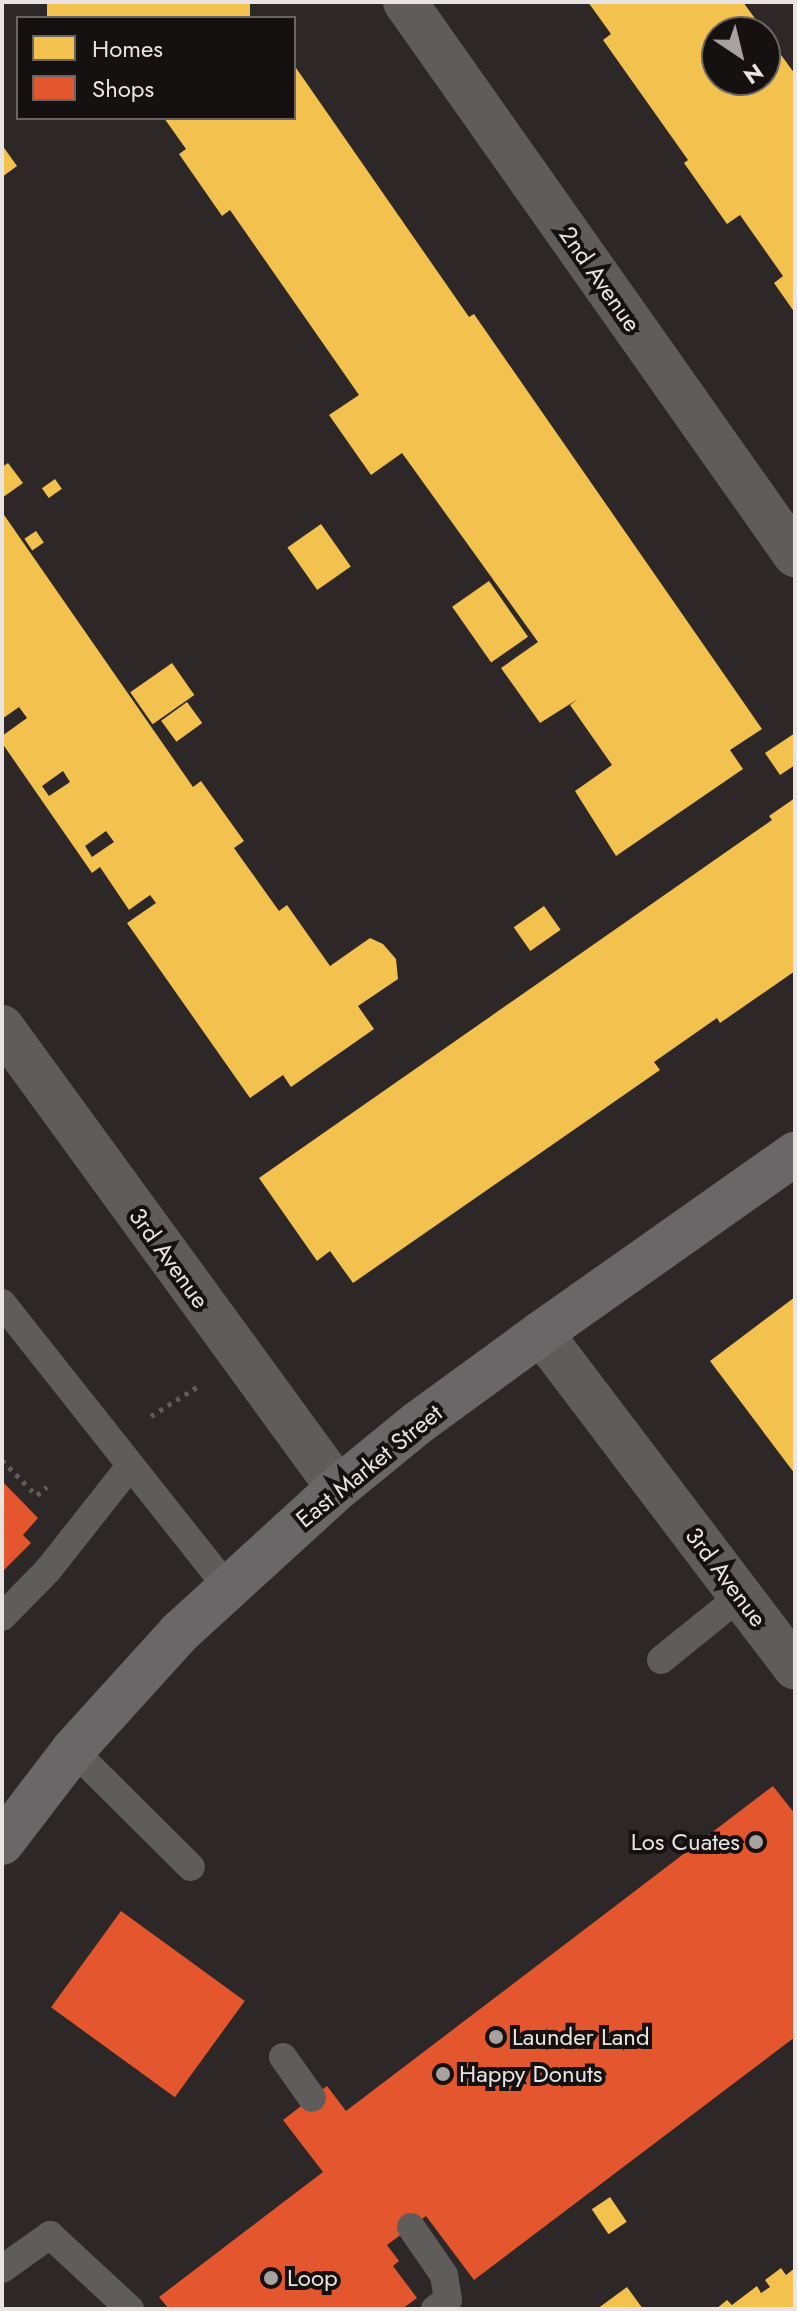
<!DOCTYPE html>
<html>
<head>
<meta charset="utf-8">
<style>
  body { margin:0 }
  #map { position:relative; width:797px; height:2311px; overflow:hidden; background:#2d2827; font-family:Jost,sans-serif }
  div>[style] { position:absolute }
  [style*='--x'] { left:calc(var(--x)*1px); top:calc(var(--y)*1px); width:calc(var(--w)*1px); rotate:calc(var(--a)*1deg) }
  .homes>* { inset:0; background:#f2c14e; transform-origin:0 0 }
  .shops>* { inset:0; background:#e4572e; transform-origin:0 0 }
  .path>* { height:5px; margin-top:-2.5px; transform-origin:0; background:repeating-linear-gradient(90deg,#5e5d5c 0 4px,transparent 0 10px) }
  .service>* { height:28px; margin:-14px; padding:0 14px; transform-origin:14px; border-radius:14px; background:#5f5d5c }
  .minor>* { height:44px; margin:-22px; padding:0 22px; transform-origin:22px; border-radius:22px; background:#5f5d5c }
  .primary>* { height:44px; margin:-22px; padding:0 22px; transform-origin:22px; border-radius:22px; background:#696767 }
  .dots>* { width:22px; height:22px; translate:-50% -50%; box-sizing:border-box; border:4px solid #151110; border-radius:50% }
  span { translate:-50% -50%; white-space:nowrap; text-align:center; line-height:1.15; -webkit-text-stroke:8px #151110; paint-order:stroke }
  .street-label { font-size:24px; color:#e9e3e1 }
  .poi-label { font-size:24px; color:#e9e3e1 }
  .right { translate:-100% -50%; text-align:right }
  .left { translate:0 -50%; text-align:left }
  .frame { position:absolute; inset:0; border:4px solid #e9e3e1; pointer-events:none }
  .legend { position:absolute; left:16px; top:16px; width:280px; height:104px; box-sizing:border-box; background:#151110; border:2px solid #6a6564; margin:0; padding:10px 14px; list-style:none; font-size:24px; color:#e9e3e1 }
  .legend li { display:flex; align-items:center; gap:16px; height:40px }
  .legend b { width:40px; border:2px solid #6a6564 }
  .north { position:absolute; left:701px; top:16px; width:80px; height:80px; box-sizing:border-box; background:#151110; border:2px solid #6a6564; border-radius:50%; rotate:145deg; font-size:22px; font-weight:700; line-height:32px; text-align:center; color:#e9e3e1 }
  .north::after { content:''; display:block; margin:auto; width:28px; height:36px; background:#a7a2a0; clip-path:polygon(50% 0,100% 100%,50% 72%,0 100%) }
</style>
</head>
<body>
<div id="map">
  <div class="homes">
    <i style="left:47px;top:2px;width:203px;height:19px"></i>
    <i style="clip-path:polygon(588px 2px,743px 2px,765px 32px,717px 32px,717px 80px,765px 80px,765px 33px,795px 74px,795px 313px,774px 283px,783px 276px,740px 215px,727px 224px,684px 163px,688px 160px,603px 40px,611px 34px)"></i>
    <i style="clip-path:polygon(294px 65px,469px 317px,474px 314px,762px 729px,730px 750px,743px 769px,616px 856px,575px 791px,612px 765px,570px 705px,578px 699px,540px 723px,501px 668px,538px 642px,402px 453px,371px 475px,329px 415px,359px 395px,230px 210px,222px 216px,179px 154px,186px 149px,164px 118px,294px 118px)"></i>
    <i style="clip-path:polygon(2px 145px,17px 166px,2px 177px)"></i>
    <i style="clip-path:polygon(8px 463px,23px 483px,2px 498px,2px 467px)"></i>
    <i style="left:55px;top:479px;width:12px;height:16px;rotate:55deg"></i>
    <i style="clip-path:polygon(evenodd,2px 512px,193px 787px,201px 781px,244px 841px,234px 848px,279px 911px,287px 905px,330px 966px,370px 938px,383px 944px,396px 959px,398px 979px,358px 1006px,374px 1029px,291px 1087px,283px 1075px,250px 1098px,127px 923px,156px 903px,150px 895px,129px 910px,100px 867px,92px 873px,2px 743px,2px 736px,27px 718px,19px 707px,2px 719px,2px 512px,63px 771px,70px 782px,49px 796px,42px 786px,63px 771px,2px 512px,106px 831px,114px 842px,92px 857px,85px 846px,106px 831px)"></i>
    <i style="left:321px;top:524px;width:52px;height:41px;rotate:55deg"></i>
    <i style="left:36px;top:531px;width:14px;height:14px;rotate:56deg"></i>
    <i style="left:489px;top:581px;width:68px;height:45px;rotate:55deg"></i>
    <i style="left:172px;top:663px;width:39px;height:51px;rotate:55deg"></i>
    <i style="left:187px;top:702px;width:26px;height:32px;rotate:54deg"></i>
    <i style="clip-path:polygon(795px 733px,795px 765px,780px 775px,765px 753px)"></i>
    <i style="clip-path:polygon(795px 798px,795px 971px,720px 1023px,717px 1018px,654px 1062px,660px 1070px,353px 1283px,330px 1251px,317px 1261px,259px 1178px,772px 820px,769px 816px)"></i>
    <i style="left:544px;top:906px;width:29px;height:37px;rotate:55deg"></i>
    <i style="clip-path:polygon(795px 1297px,795px 1474px,710px 1361px)"></i>
    <i style="left:610px;top:2197px;width:30px;height:22px;rotate:56deg"></i>
    <i style="clip-path:polygon(781px 2268px,786px 2275px,795px 2268px,795px 2309px,716px 2309px,727px 2300px,732px 2305px,757px 2286px,761px 2293px,770px 2287px,765px 2280px)"></i>
    <i style="clip-path:polygon(627px 2287px,643px 2309px,597px 2309px)"></i>
  </div>
  <div class="shops">
    <i style="clip-path:polygon(2px 1481px,38px 1518px,23px 1535px,31px 1543px,2px 1572px)"></i>
    <i style="clip-path:polygon(773px 1786px,795px 1814px,795px 2037px,474px 2280px,426px 2216px,387px 2245px,399px 2261px,393px 2266px,417px 2298px,402px 2309px,169px 2309px,159px 2297px,323px 2172px,283px 2120px,327px 2086px,346px 2111px)"></i>
    <i style="left:121px;top:1911px;width:153px;height:119px;rotate:36deg"></i>
  </div>
  <div class="path">
    <i style="--x:151;--y:1416;--w:54;--a:-32.2"></i>
    <i style="--x:2;--y:1460;--w:49;--a:45.8"></i>
    <i style="--x:37;--y:1495;--w:13;--a:-39"></i>
  </div>
  <div class="service">
    <i style="--x:2;--y:1303;--w:362;--a:51.6"></i>
    <i style="--x:2;--y:1617;--w:66;--a:-45.6"></i>
    <i style="--x:48;--y:1570;--w:132;--a:-51.7"></i>
    <i style="--x:661;--y:1660;--w:102;--a:-39"></i>
    <i style="--x:73;--y:1750;--w:166;--a:44.8"></i>
    <i style="--x:283;--y:2057;--w:50;--a:54.7"></i>
    <i style="--x:411;--y:2227;--w:58;--a:55.5"></i>
    <i style="--x:444;--y:2275;--w:25;--a:81"></i>
    <i style="--x:448;--y:2300;--w:16;--a:145"></i>
    <i style="--x:2;--y:2269;--w:59;--a:-35.3"></i>
    <i style="--x:50;--y:2235;--w:109;--a:42.8"></i>
  </div>
  <div class="minor">
    <i style="--x:405;--y:2;--w:677;--a:54.81"></i>
    <i style="--x:2;--y:1027;--w:570;--a:53.91"></i>
    <i style="--x:541;--y:1333;--w:420;--a:52.8"></i>
  </div>
  <div class="primary">
    <i style="--x:2;--y:1843;--w:117;--a:-52.6"></i>
    <i style="--x:73;--y:1750;--w:158;--a:-47.8"></i>
    <i style="--x:179;--y:1633;--w:215;--a:-42.4"></i>
    <i style="--x:338;--y:1488;--w:104;--a:-39.2"></i>
    <i style="--x:419;--y:1422;--w:151;--a:-36.1"></i>
    <i style="--x:541;--y:1333;--w:311;--a:-35.2"></i>
  </div>
  <div class="dots">
    <i style="left:756px;top:1842px;background:#a7a2a0"></i>
    <i style="left:496px;top:2037px;background:#a7a2a0"></i>
    <i style="left:443px;top:2074px;background:#a7a2a0"></i>
    <i style="left:271px;top:2278px;background:#a7a2a0"></i>
  </div>
  <div class="street-label">
    <span style="left:600px;top:279px;rotate:55deg">2nd Avenue</span>
    <span style="left:169px;top:1258px;rotate:54deg">3rd Avenue</span>
    <span style="left:369px;top:1466px;rotate:-39deg">East Market Street</span>
    <span style="left:726px;top:1577px;rotate:53deg">3rd Avenue</span>
  </div>
  <div class="poi-label">
    <span class="right" style="left:740px;top:1842px">Los Cuates</span>
    <span class="left" style="left:512px;top:2037px">Launder Land</span>
    <span class="left" style="left:459px;top:2074px">Happy Donuts</span>
    <span class="left" style="left:287px;top:2278px">Loop</span>
  </div>
  <div class="frame"></div>
  <ul class="legend">
  <li><b style="height:22px;background:#f2c14e"></b>Homes</li>
  <li><b style="height:22px;background:#e4572e"></b>Shops</li>
  </ul>
  <div class="north">N</div>
</div>
</body>
</html>
